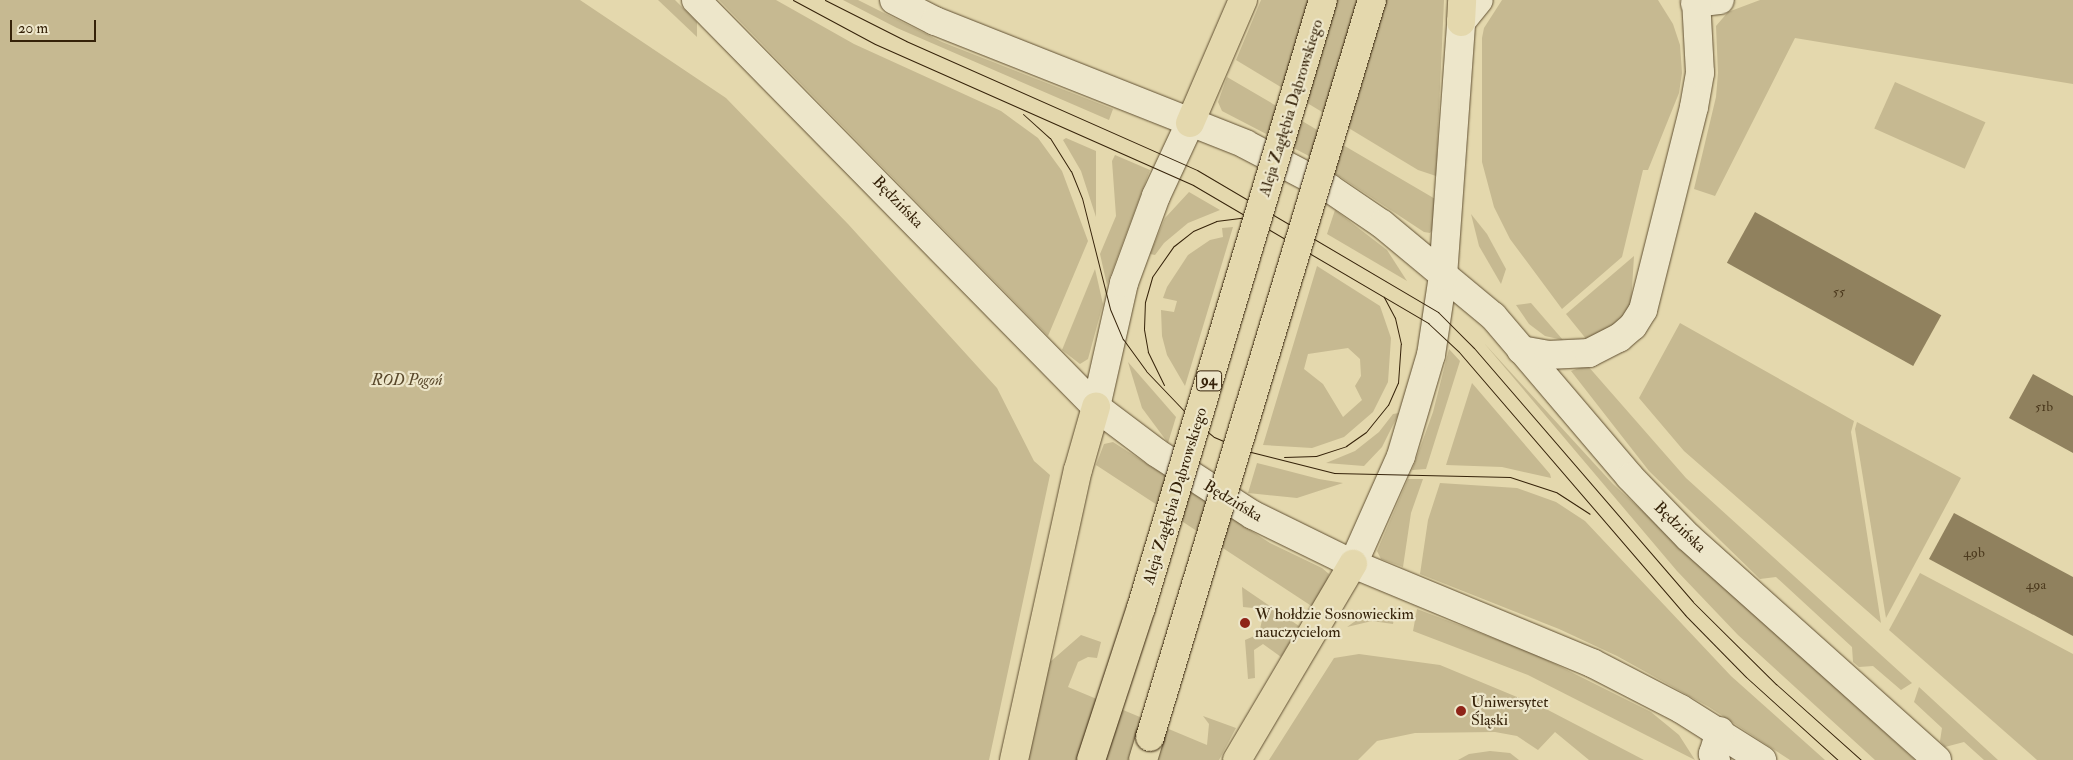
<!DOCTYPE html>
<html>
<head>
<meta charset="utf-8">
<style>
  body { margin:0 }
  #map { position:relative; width:2073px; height:760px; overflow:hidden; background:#e4d8ad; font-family:"IM FELL Double Pica",serif }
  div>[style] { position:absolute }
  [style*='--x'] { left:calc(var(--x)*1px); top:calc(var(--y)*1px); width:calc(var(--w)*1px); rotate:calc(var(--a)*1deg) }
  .green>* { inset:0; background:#c6b991; transform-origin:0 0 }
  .building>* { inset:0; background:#90815e; transform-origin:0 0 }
  .roads { filter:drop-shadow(0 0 1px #615032) drop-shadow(0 0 1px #615032) }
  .minor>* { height:28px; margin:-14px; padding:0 14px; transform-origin:14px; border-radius:14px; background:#ede6ca }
  .major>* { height:28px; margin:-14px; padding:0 14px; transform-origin:14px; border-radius:14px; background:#e4d8ad }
  .tram>* { height:1px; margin:-0.5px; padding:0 0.5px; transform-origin:0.5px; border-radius:0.5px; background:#352209 }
  .bridges { filter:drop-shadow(0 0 1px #352209) drop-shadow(0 0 1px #352209) }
  .major-bridge>* { height:28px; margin:-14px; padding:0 14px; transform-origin:14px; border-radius:14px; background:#e4d8ad }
  .dots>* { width:14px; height:14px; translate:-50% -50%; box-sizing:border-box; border:2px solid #ede6ca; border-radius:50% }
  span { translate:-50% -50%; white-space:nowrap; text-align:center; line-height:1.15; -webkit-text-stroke:4.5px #ede6ca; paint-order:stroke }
  .number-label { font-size:14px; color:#4c3a1e }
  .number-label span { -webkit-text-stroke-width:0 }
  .shield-label span { padding:1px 4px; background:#ede6ca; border:1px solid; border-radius:4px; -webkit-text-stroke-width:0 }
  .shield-label { font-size:15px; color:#352209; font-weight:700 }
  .street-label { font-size:16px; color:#352209 }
  .park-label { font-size:16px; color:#59482b; font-style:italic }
  .poi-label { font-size:16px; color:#352209 }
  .left { translate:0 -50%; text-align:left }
  .scale { position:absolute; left:10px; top:20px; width:86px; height:22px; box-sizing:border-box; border:2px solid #352209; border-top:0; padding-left:6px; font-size:15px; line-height:18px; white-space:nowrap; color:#352209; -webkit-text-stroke:4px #ede6ca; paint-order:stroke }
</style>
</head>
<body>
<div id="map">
  <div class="green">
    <i style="clip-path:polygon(0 0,580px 0,726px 98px,848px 224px,997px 388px,1034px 461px,1050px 475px,989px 760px,0 760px)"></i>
    <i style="clip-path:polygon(658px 0,675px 0,697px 22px,697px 37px)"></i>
    <i style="clip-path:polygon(719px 0,776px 0,854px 44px,1001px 111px,1038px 138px,1062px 171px,1088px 241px,1048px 336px)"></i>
    <i style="clip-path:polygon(843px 0,858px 0,942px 42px,1113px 109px,1109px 120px,897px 28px)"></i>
    <i style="clip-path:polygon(1261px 0,1444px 0,1436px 176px,1418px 170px,1236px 60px)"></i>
    <i style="clip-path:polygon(1502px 0,1658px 0,1673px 24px,1680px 45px,1682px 73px,1679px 93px,1648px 170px,1643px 170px,1622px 257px,1562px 309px,1510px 239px,1494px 207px,1482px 162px,1482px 38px,1484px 28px)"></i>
    <i style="clip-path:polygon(1760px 0,2073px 0,2073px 84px,1795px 38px,1715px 196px,1694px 189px,1716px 97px,1718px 73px,1716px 26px,1728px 12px)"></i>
    <i style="clip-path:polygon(1227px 77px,1437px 200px,1435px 227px,1430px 233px,1424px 232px,1307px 155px,1222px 111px,1218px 102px)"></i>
    <i style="left:1895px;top:82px;width:99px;height:51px;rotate:24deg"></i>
    <i style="clip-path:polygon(1066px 138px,1096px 151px,1096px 217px,1081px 171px,1063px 140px)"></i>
    <i style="clip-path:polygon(1115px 155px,1150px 170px,1107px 285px,1100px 254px,1116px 216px,1112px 161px)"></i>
    <i style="clip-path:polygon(1189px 192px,1220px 210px,1188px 223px,1164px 243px,1155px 255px,1150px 254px,1165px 218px)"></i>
    <i style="clip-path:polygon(1335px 210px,1387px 250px,1407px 281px,1327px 234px)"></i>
    <i style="clip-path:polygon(1471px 214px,1487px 234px,1506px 269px,1501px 284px,1479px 246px)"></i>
    <i style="clip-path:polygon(1233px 227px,1185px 386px,1167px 355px,1162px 336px,1161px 310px,1174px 312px,1177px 301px,1163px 298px,1167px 287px,1188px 255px,1210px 240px,1223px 237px,1222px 228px)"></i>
    <i style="clip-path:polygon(1634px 256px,1631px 304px,1620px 322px,1587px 340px,1566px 314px)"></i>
    <i style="clip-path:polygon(evenodd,1317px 266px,1380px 306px,1391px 338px,1388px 382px,1373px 412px,1344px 437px,1312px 448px,1263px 445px,1317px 266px,1348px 348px,1360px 359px,1361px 376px,1355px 386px,1362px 400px,1343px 417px,1323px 384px,1304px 369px,1308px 354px,1348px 348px)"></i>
    <i style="clip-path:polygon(1095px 269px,1103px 304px,1088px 359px,1080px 364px,1062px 350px)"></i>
    <i style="clip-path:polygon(1531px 303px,1563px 340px,1545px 336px,1529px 324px,1516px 305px)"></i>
    <i style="clip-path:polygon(1680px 323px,1854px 421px,1851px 432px,1881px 623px,1684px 451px,1639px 398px)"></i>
    <i style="clip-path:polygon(1484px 343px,1613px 484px,1915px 760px,1875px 760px,1738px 635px,1677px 571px)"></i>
    <i style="clip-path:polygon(1449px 349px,1460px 361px,1426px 469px,1412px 470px,1433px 412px)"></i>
    <i style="clip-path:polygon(1128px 362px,1176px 417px,1168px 443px,1142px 408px)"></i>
    <i style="clip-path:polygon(1587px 365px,1686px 478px,1912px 683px,1901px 690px,1873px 666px,1859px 667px,1853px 662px,1852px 647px,1776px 577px,1760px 579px,1649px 471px,1571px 371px)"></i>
    <i style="clip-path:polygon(1472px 383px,1550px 474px,1551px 478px,1502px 467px,1446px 465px)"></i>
    <i style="clip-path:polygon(1399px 413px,1382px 447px,1364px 466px,1326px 463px,1355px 451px,1379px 432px,1393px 414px)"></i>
    <i style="clip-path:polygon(1857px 422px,1961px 478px,1886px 618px,1855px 429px)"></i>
    <i style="clip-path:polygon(1113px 442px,1270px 543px,1322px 568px,1329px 574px,1327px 581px,1313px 607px,1096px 465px,1104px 444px)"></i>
    <i style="clip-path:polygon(1257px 463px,1319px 479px,1343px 483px,1297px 498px,1248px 493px)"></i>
    <i style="clip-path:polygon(1408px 479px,1423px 479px,1411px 513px,1403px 567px,1381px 559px,1377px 551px)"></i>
    <i style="clip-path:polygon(1440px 483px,1517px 488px,1556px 502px,1585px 521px,1731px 676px,1825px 760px,1790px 760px,1709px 707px,1617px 656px,1559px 629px,1420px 574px,1428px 520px)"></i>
    <i style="clip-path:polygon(1920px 573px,2073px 654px,2073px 760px,2037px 760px,1889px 630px)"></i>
    <i style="clip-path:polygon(1242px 587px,1299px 626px,1281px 657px,1263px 644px,1254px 650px,1255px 678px,1248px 679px,1245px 640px,1259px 634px,1262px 620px,1253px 608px,1243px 607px)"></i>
    <i style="clip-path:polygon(1396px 608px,1393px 624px,1372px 621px,1347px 627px,1361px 617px)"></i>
    <i style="clip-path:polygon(1417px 609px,1535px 654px,1651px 712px,1679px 735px,1695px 760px,1528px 675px,1413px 631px)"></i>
    <i style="clip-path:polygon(1081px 635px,1101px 642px,1097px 658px,1088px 657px,1078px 662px,1068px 687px,1207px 745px,1209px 724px,1203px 716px,1236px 728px,1219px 760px,1027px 760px,1050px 662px)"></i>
    <i style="clip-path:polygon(1359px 654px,1440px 665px,1548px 710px,1644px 760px,1589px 760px,1555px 732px,1538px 750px,1517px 736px,1495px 732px,1415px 733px,1377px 741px,1358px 760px,1269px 760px,1334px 658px)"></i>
    <i style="clip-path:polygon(1919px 687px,1998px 760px,1984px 760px,1964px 742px,1945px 747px,1940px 741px,1942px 728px,1914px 702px)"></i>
    <i style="clip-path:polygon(1490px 751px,1510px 753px,1519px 760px,1458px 760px,1469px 754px)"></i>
  </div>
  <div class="building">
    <i style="left:1755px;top:212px;width:213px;height:58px;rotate:29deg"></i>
    <i style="clip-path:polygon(2033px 374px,2073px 396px,2073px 453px,2009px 418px)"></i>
    <i style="clip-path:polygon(1954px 513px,2073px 577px,2073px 636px,1929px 559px)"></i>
  </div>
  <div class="roads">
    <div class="minor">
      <i style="--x:696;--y:0;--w:571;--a:45.5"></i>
      <i style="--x:1096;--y:407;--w:76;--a:37"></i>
      <i style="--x:1157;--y:453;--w:114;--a:32.9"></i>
      <i style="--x:1253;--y:515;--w:111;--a:26.1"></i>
      <i style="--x:1353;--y:564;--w:259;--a:22.5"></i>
      <i style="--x:1592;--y:663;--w:100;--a:27.3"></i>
      <i style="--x:1681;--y:709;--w:96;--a:32.2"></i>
      <i style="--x:894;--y:0;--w:46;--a:27.1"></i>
      <i style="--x:935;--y:21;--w:334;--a:21.6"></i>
      <i style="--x:1245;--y:144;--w:95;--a:27.6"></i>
      <i style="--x:1329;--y:188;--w:64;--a:34.2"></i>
      <i style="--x:1382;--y:224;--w:144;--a:39.7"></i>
      <i style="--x:1493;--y:316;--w:211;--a:49.6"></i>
      <i style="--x:1630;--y:477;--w:83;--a:46"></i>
      <i style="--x:1688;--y:537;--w:334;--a:41.8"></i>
      <i style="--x:1695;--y:3;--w:25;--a:-7"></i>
      <i style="--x:1521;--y:350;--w:27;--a:10"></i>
      <i style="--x:1548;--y:355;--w:41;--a:-2.8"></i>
      <i style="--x:1589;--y:353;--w:34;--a:-27"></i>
      <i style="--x:1619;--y:338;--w:18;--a:-41"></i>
      <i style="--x:1633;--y:326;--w:19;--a:-58"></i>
      <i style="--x:1643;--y:310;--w:209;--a:-75.9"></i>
      <i style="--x:1694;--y:107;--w:35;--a:-80"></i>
      <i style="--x:1700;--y:73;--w:73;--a:-93.1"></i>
      <i style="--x:1096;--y:407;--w:127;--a:-77.3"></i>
      <i style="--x:1124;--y:283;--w:93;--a:-69.8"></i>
      <i style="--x:1156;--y:196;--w:81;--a:-65"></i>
      <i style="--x:1353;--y:564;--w:118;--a:-66"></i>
      <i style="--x:1401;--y:456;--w:105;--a:-73.5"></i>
      <i style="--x:1431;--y:355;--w:80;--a:-81.4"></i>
      <i style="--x:1443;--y:276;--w:255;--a:-85.9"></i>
      <i style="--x:1461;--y:22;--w:28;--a:-51"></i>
      <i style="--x:1716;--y:760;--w:7;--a:-117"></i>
      <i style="--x:1713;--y:754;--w:24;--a:-73"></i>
    </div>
    <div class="major">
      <i style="--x:1461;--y:22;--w:22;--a:-87"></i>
      <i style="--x:1190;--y:123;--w:134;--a:-66.7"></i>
      <i style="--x:1014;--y:760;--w:297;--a:-77.6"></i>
      <i style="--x:1078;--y:470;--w:66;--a:-74.1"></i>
      <i style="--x:1143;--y:760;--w:24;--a:-73"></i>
      <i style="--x:1237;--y:760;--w:228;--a:-59.4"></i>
    </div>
  </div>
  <div class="tram">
    <i style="--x:793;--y:0;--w:93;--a:28.2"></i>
    <i style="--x:875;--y:44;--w:348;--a:23.9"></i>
    <i style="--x:1193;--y:185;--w:273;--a:30.4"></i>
    <i style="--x:1428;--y:323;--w:42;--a:43.1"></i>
    <i style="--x:1459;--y:352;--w:347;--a:49.3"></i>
    <i style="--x:1685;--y:615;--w:87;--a:45.5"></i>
    <i style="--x:1746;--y:677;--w:124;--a:42.1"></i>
    <i style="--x:825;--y:0;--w:91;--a:26.8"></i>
    <i style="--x:906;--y:41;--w:318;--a:23.9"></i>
    <i style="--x:1197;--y:170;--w:280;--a:30.5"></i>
    <i style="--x:1438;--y:312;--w:51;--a:45"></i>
    <i style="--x:1474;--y:348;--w:335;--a:49.2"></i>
    <i style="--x:1693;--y:602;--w:117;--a:44.7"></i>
    <i style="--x:1776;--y:684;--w:114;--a:41.8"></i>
    <i style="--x:1023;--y:114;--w:36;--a:42"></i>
    <i style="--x:1050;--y:138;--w:39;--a:58"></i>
    <i style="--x:1071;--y:171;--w:29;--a:68"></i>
    <i style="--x:1082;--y:198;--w:114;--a:75.8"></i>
    <i style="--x:1110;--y:309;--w:33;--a:67"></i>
    <i style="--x:1123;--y:339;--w:39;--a:54"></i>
    <i style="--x:1146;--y:371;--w:64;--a:46.3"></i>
    <i style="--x:1190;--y:417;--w:31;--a:40"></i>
    <i style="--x:1214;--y:437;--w:36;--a:23"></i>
    <i style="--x:1247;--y:451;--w:90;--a:14.2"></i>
    <i style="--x:1334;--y:473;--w:176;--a:1.3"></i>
    <i style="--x:1510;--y:477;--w:48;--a:18.1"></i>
    <i style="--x:1556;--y:492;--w:40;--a:32.9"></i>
    <i style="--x:1164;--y:385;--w:37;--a:-116"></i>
    <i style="--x:1148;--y:352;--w:23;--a:-100"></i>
    <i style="--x:1144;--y:329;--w:27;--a:-88"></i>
    <i style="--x:1145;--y:302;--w:26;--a:-74"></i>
    <i style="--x:1152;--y:277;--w:38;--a:-55"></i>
    <i style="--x:1174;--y:246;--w:24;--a:-38"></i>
    <i style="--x:1193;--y:231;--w:25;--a:-23"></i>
    <i style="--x:1216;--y:221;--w:34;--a:-7"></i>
    <i style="--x:1284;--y:457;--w:32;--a:-2"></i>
    <i style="--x:1316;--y:456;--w:32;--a:-18"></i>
    <i style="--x:1346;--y:446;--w:24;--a:-35"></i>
    <i style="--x:1366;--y:432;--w:35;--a:-51"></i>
    <i style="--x:1388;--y:405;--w:24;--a:-66"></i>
    <i style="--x:1398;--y:383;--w:39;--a:-86"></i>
    <i style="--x:1401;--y:344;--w:27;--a:-103"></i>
    <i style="--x:1395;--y:318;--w:24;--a:-118"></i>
  </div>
  <div class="bridges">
    <div class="major-bridge">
      <i style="--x:1150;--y:737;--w:770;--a:-73.24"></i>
      <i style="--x:1091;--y:760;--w:160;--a:-71.8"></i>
      <i style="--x:1141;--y:608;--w:635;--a:-73.34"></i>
    </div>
  </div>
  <div class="dots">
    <i style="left:1245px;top:623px;background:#8f2418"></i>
    <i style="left:1461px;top:711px;background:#8f2418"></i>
  </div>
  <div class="number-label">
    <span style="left:1839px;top:292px">55</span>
    <span style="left:2044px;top:407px">51b</span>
    <span style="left:1974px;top:553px">49b</span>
    <span style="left:2036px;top:585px">49a</span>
  </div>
  <div class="shield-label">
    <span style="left:1209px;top:381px">94</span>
  </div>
  <div class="street-label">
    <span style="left:1291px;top:108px;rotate:-73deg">Aleja Zagłębia Dąbrowskiego</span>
    <span style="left:898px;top:202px;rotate:46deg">Będzińska</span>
    <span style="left:1175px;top:496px;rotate:-73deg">Aleja Zagłębia Dąbrowskiego</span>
    <span style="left:1233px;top:501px;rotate:31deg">Będzińska</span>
    <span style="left:1680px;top:527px;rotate:44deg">Będzińska</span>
  </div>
  <div class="park-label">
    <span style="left:407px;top:380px">ROD Pogoń</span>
  </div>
  <div class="poi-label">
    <span class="left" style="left:1255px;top:623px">W hołdzie Sosnowieckim<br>nauczycielom</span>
    <span class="left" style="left:1471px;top:711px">Uniwersytet<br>Śląski</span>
  </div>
  <div class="scale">20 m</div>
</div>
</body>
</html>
